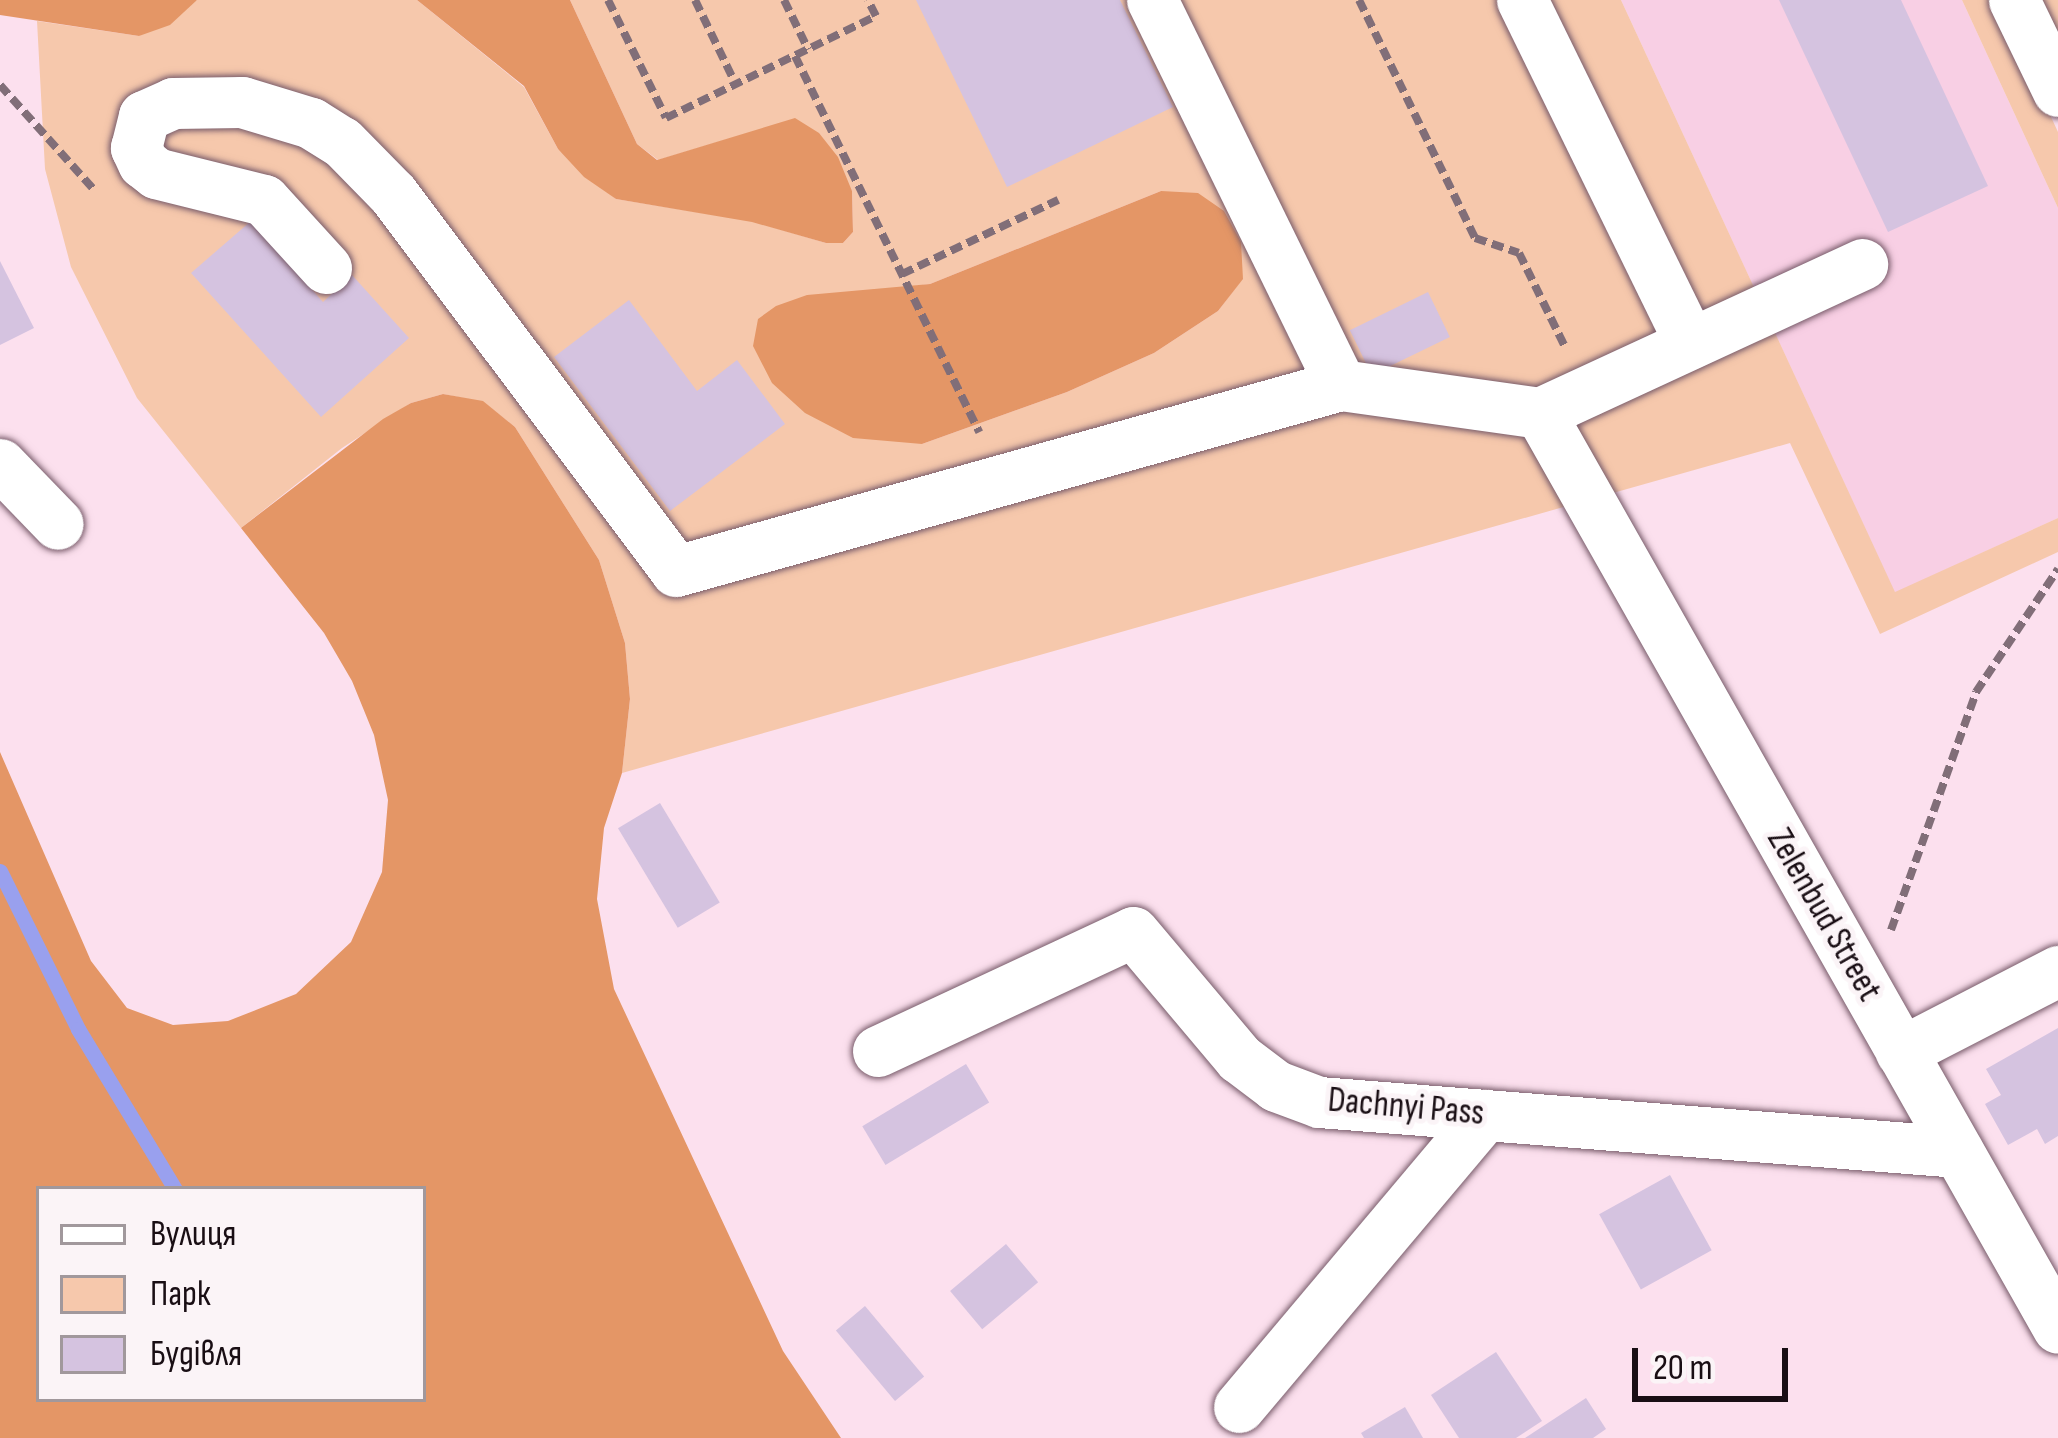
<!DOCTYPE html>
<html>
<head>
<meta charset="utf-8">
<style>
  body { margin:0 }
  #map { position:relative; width:2058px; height:1438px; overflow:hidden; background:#fce0ee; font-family:"Sofia Sans Condensed",sans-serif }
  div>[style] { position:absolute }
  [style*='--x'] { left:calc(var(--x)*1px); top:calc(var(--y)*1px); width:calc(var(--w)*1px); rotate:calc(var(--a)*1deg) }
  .built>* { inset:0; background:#f8cfe4 }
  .green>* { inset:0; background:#f6c8ac }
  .forest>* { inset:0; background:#e49666 }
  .stream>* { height:15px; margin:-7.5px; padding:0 7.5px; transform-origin:7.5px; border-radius:7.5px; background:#99a0ee }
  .building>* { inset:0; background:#d5c3e0; transform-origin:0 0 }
  .path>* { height:8px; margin-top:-4px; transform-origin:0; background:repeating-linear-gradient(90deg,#816e78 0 12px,transparent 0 18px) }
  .roads { filter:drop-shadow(0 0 3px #785b6a) drop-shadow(0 0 3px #785b6a) }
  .minor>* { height:51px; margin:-25.5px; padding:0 25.5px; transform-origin:25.5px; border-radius:25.5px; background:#fff }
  span { translate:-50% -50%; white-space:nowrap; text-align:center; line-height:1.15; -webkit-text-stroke:10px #fbf4f7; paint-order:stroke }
  .street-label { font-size:36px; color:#190e14 }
  .legend { position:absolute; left:36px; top:1186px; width:390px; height:216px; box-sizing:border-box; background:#fbf4f7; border:3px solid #a1989c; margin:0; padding:15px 21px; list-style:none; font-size:36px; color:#190e14 }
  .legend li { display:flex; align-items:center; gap:24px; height:60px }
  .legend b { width:60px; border:3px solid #a1989c }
  .scale { position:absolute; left:1632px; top:1348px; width:156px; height:54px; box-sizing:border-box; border:6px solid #190e14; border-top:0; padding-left:15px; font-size:36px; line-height:42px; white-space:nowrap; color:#190e14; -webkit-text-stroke:9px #fbf4f7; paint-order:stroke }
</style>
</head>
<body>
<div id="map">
  <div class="built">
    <i style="clip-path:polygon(1621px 0,1962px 0,2058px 208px,2058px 518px,1895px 593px)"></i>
  </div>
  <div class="green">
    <i style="clip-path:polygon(evenodd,197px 0,417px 0,524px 87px,558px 149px,616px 199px,752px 221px,826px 243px,843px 243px,853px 232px,852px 191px,795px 119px,658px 160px,637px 144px,570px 0,1621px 0,1895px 592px,2058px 518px,2058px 552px,1880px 634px,1790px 443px,622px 773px,630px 699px,625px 643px,599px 560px,515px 427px,483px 402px,443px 394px,411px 403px,342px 448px,241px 528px,137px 398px,71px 267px,45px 169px,37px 21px,139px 36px,197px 0,1161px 191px,1243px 278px,1218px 311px,1154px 353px,1067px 392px,922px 444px,885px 290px,930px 284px,1161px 191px)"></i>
    <i style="clip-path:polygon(1962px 0,2058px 0,2058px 97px,2045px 104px,2058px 132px,2058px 208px)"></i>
  </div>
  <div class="forest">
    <i style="clip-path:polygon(0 0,197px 0,170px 25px,139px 36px,0 15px)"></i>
    <i style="clip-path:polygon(417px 0,570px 0,637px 144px,657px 160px,795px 118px,819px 133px,838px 157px,852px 191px,853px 232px,843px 243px,826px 243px,752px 222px,616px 199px,584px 177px,558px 149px,524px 86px)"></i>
    <i style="clip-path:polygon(1161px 191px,1198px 193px,1224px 211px,1241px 242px,1243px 279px,1218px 311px,1154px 353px,1067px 392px,922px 444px,853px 438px,805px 413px,772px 383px,753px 346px,758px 319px,776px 306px,807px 295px,930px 284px)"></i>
    <i style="clip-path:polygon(evenodd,443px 394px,483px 401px,515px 427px,599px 560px,625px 643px,630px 699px,622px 773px,604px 828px,597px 899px,614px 989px,783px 1351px,841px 1438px,0 1438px,0 752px,91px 961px,127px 1008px,173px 1025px,228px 1021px,296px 994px,351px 942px,382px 872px,388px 800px,374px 735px,352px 681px,324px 633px,241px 528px,383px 419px,411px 403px,443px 394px,39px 1189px,423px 1189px,423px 1399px,39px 1399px,39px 1189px)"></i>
  </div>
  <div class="stream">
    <i style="--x:0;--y:871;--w:176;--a:63.7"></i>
    <i style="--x:78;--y:1029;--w:187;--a:58.8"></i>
  </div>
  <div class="building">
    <i style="clip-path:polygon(916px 0,1120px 0,1173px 107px,1007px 187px)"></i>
    <i style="clip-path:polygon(1779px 0,1901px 0,1988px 186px,1888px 232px)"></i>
    <i style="clip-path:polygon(251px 221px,323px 302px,352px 275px,409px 338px,321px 417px,191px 273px)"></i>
    <i style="clip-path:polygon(0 261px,34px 328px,0 345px)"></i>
    <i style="left:1428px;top:292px;width:50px;height:87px;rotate:64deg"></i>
    <i style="clip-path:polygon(629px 300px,697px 391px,737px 360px,785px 424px,670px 511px,554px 357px)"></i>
    <i style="left:660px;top:803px;width:116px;height:49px;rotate:59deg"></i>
    <i style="clip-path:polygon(2058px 1028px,2058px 1136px,2045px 1144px,2037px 1129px,2008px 1145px,1985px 1104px,2001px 1095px,1986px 1069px)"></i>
    <i style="left:966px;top:1064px;width:45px;height:121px;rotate:59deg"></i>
    <i style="left:1670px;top:1175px;width:86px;height:81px;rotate:61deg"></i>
    <i style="left:1006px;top:1244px;width:50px;height:73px;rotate:50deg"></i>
    <i style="left:865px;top:1306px;width:92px;height:38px;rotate:50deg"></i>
    <i style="clip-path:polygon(1496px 1352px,1542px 1421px,1516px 1438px,1459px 1438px,1431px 1395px)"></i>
    <i style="clip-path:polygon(1586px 1398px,1606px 1429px,1593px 1438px,1525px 1438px)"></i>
    <i style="clip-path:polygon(1405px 1407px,1423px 1438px,1364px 1438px,1361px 1433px)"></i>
  </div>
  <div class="path">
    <i style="--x:608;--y:0;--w:131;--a:63.8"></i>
    <i style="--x:666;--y:118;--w:233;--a:-25.9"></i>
    <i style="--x:876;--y:16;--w:18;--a:-117"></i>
    <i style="--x:695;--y:0;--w:94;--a:64.2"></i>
    <i style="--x:784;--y:0;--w:55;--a:63.9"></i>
    <i style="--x:1359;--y:0;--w:265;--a:64"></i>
    <i style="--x:1475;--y:238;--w:46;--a:18.8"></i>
    <i style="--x:1519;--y:253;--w:105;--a:63.9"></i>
    <i style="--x:795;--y:56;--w:419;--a:63.9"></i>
    <i style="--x:0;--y:85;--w:142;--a:48.1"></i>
    <i style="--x:902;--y:274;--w:173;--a:-25.4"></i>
    <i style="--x:1891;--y:930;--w:253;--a:-70.3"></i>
    <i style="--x:1976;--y:692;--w:148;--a:-56.3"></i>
  </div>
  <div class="roads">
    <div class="minor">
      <i style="--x:1152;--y:0;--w:429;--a:63.9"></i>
      <i style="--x:1522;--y:0;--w:382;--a:63.9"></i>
      <i style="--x:2014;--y:0;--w:101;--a:64.2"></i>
      <i style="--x:326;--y:268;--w:92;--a:-132.4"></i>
      <i style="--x:264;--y:200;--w:111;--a:-166"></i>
      <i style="--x:156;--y:173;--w:16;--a:-142"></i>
      <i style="--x:143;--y:163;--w:17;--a:-115"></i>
      <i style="--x:136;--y:148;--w:33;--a:-76"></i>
      <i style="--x:144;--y:116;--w:32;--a:-24"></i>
      <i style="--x:173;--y:103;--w:69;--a:-0.8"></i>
      <i style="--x:242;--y:102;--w:72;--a:16.9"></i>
      <i style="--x:311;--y:123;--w:36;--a:32"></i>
      <i style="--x:342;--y:142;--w:73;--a:45.6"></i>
      <i style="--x:393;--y:194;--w:471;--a:53.1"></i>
      <i style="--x:676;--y:571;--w:691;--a:-15.63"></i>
      <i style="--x:1341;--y:385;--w:201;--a:8"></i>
      <i style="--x:1540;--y:413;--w:355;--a:-24.8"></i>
      <i style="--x:1540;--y:413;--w:1051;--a:60.48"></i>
      <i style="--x:0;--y:464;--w:83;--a:46"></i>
      <i style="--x:878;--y:1051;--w:281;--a:-25"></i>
      <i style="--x:1133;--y:932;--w:165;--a:49.9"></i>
      <i style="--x:1239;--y:1058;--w:46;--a:37.1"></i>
      <i style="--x:1276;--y:1086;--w:46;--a:20.4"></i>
      <i style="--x:1319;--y:1102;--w:641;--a:4.47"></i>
      <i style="--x:1901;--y:1052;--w:177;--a:-27.3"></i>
      <i style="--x:1239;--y:1407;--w:382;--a:-49.9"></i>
    </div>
  </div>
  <div class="street-label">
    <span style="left:1824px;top:915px;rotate:60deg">Zelenbud Street</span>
    <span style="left:1406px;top:1107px;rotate:5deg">Dachnyi Pass</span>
  </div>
  <ul class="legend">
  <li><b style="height:15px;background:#fff"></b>Вулиця</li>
  <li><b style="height:33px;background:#f6c8ac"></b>Парк</li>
  <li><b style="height:33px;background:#d5c3e0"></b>Будівля</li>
  </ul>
  <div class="scale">20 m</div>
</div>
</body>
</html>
